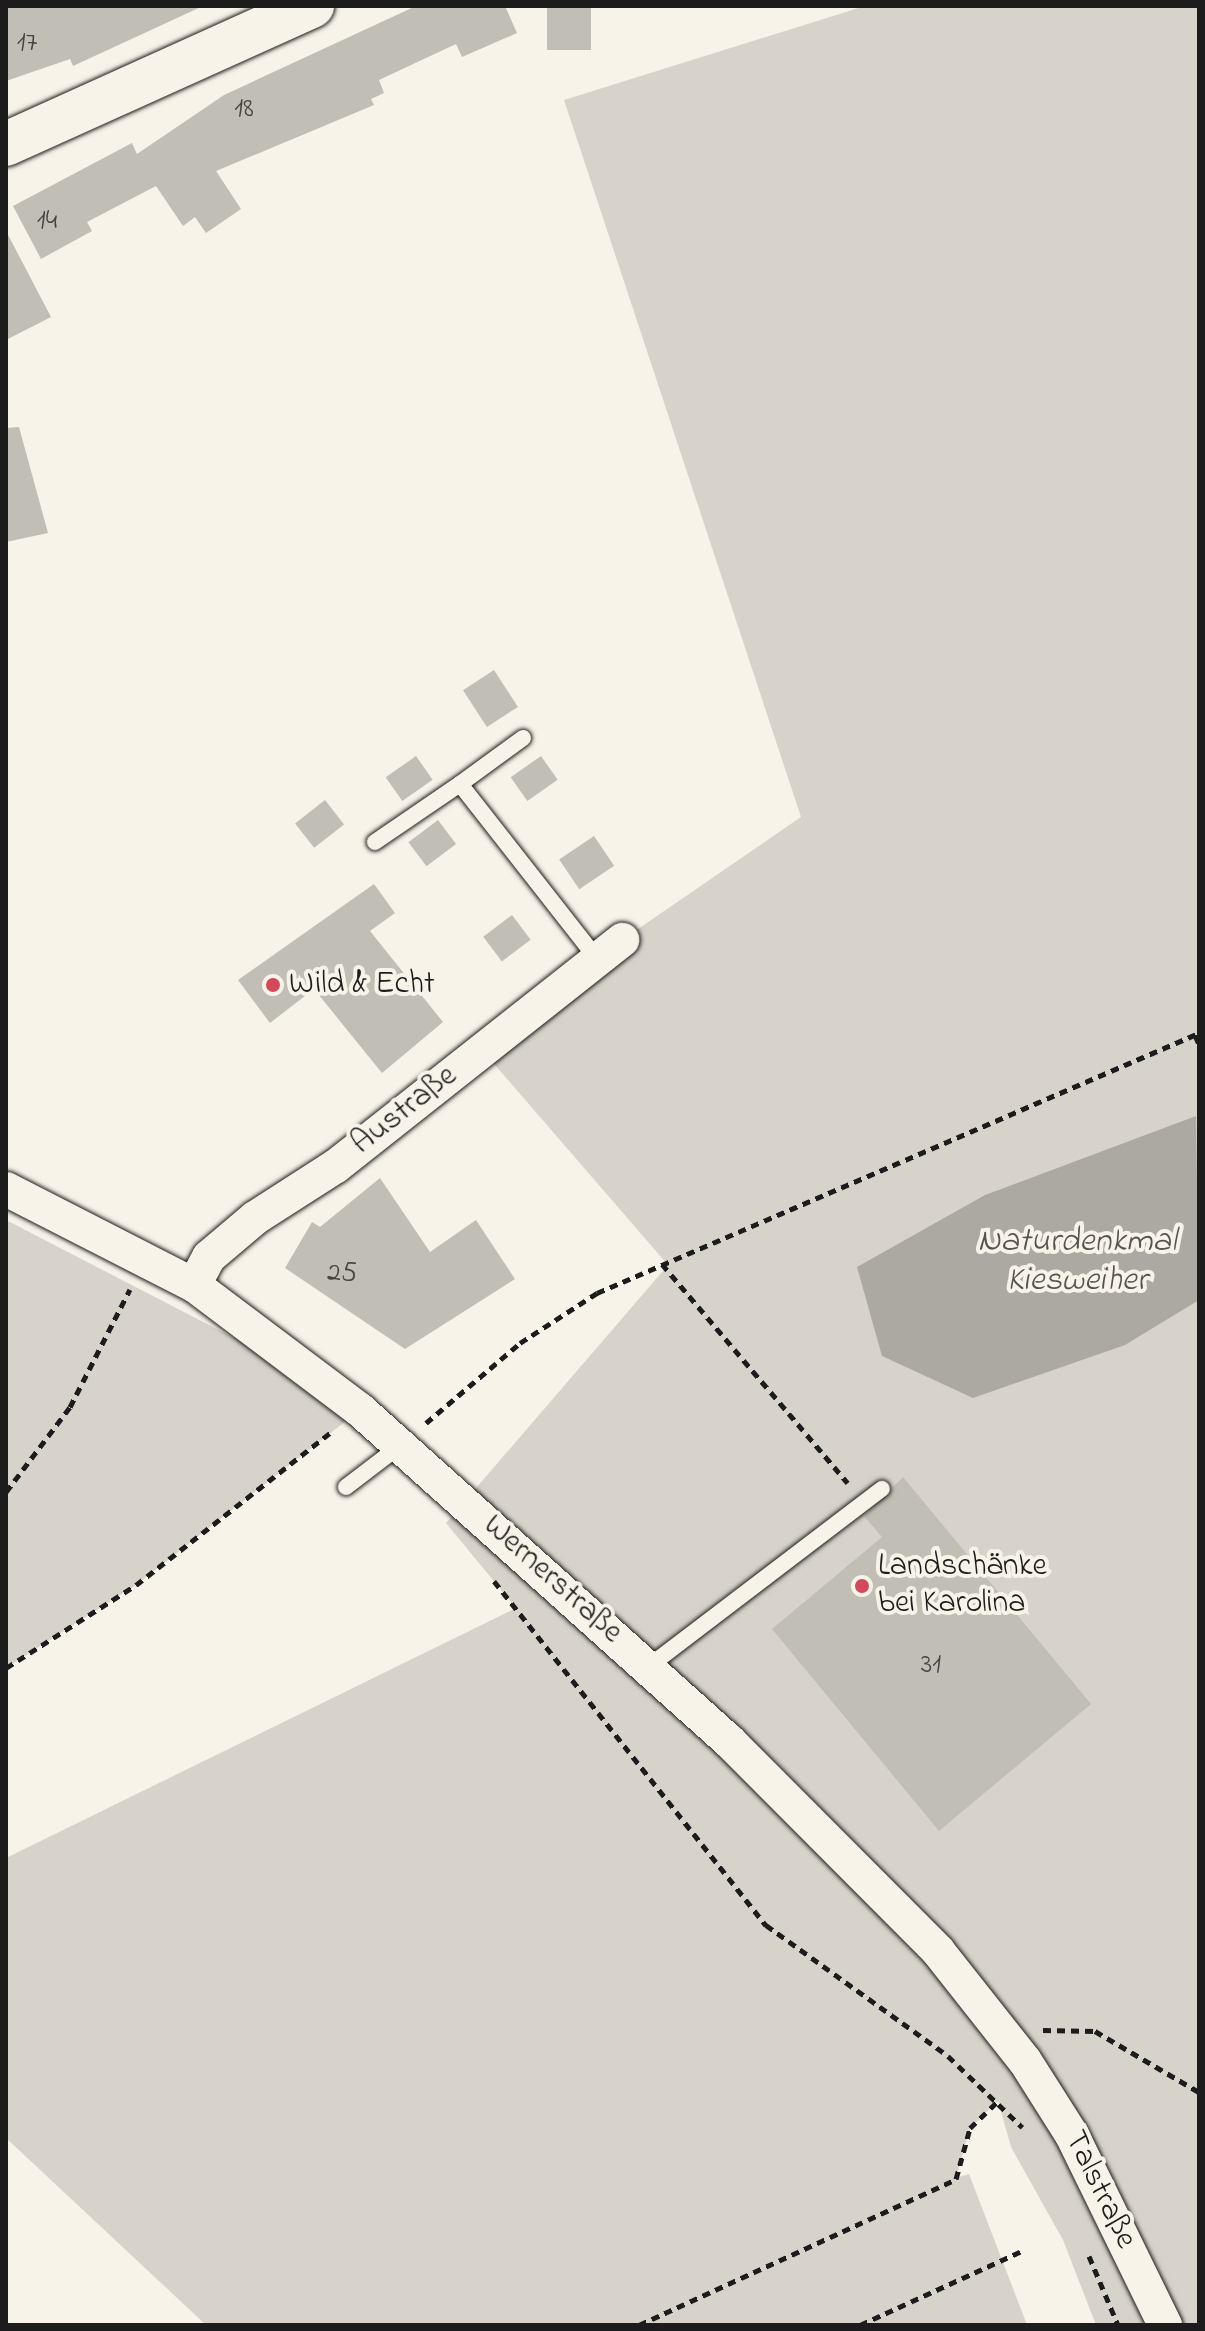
<!DOCTYPE html>
<html>
<head>
<meta charset="utf-8">
<style>
  body { margin:0 }
  #map { position:relative; width:1205px; height:2331px; overflow:hidden; background:#f7f3e8; font-family:"Indie Flower",sans-serif }
  div>[style] { position:absolute }
  [style*='--x'] { left:calc(var(--x)*1px); top:calc(var(--y)*1px); width:calc(var(--w)*1px); rotate:calc(var(--a)*1deg) }
  .green>* { inset:0; background:#d7d3cb }
  .water>* { inset:0; background:#aca9a2 }
  .building>* { inset:0; background:#c0beb5; transform-origin:0 0 }
  .path>* { height:5px; margin-top:-2.5px; transform-origin:0; background:repeating-linear-gradient(90deg,#1c1c1c 0 8px,transparent 0 14px) }
  .roads { filter:drop-shadow(0 0 2px #1c1c1c) drop-shadow(0 0 2px #1c1c1c) }
  .lane>* { height:16px; margin:-8px; padding:0 8px; transform-origin:8px; border-radius:8px; background:#f7f3e8 }
  .street>* { height:34px; margin:-17px; padding:0 17px; transform-origin:17px; border-radius:17px; background:#f7f3e8 }
  .secondary>* { height:44px; margin:-22px; padding:0 22px; transform-origin:22px; border-radius:22px; background:#f7f3e8 }
  .dots>* { width:22px; height:22px; translate:-50% -50%; box-sizing:border-box; border:4px solid #f7f3e8; border-radius:50% }
  span { translate:-50% -50%; white-space:nowrap; text-align:center; line-height:1.15; -webkit-text-stroke:8px #f7f3e8; paint-order:stroke }
  .number-label { font-size:28px; color:#454442 }
  .number-label span { -webkit-text-stroke-width:0 }
  .poi-label { font-size:32px; color:#1c1c1c }
  .left { translate:0 -50%; text-align:left }
  .street-label { font-size:32px; color:#1c1c1c }
  .water-label { font-size:34px; color:#565452; font-style:italic }
  .frame { position:absolute; inset:0; border:8px solid #1c1c1c; pointer-events:none }
</style>
</head>
<body>
<div id="map">
  <div class="green">
    <i style="clip-path:polygon(865px 6px,1199px 6px,1199px 2325px,1096px 2325px,1063px 2240px,1011px 2147px,998px 2101px,970px 2128px,956px 2178px,969px 2174px,1027px 2325px,206px 2325px,6px 2138px,6px 1858px,516px 1608px,446px 1523px,668px 1265px,482px 1050px,622px 940px,801px 817px,564px 100px)"></i>
    <i style="clip-path:polygon(6px 1220px,327px 1386px,360px 1410px,136px 1585px,6px 1668px)"></i>
  </div>
  <div class="water">
    <i style="clip-path:polygon(1196px 1116px,1199px 1300px,1125px 1345px,973px 1398px,882px 1356px,857px 1267px,985px 1195px)"></i>
  </div>
  <div class="building">
    <i style="clip-path:polygon(6px 6px,203px 6px,73px 66px,70px 59px,6px 81px)"></i>
    <i style="clip-path:polygon(416px 6px,505px 6px,517px 33px,462px 57px,456px 44px,379px 80px,384px 93px,371px 99px,374px 105px,216px 171px,241px 209px,206px 233px,195px 217px,183px 226px,156px 186px,87px 222px,92px 231px,41px 259px,13px 206px,132px 143px,137px 154px,224px 95px)"></i>
    <i style="left:547px;top:6px;width:44px;height:44px"></i>
    <i style="clip-path:polygon(6px 231px,51px 317px,6px 340px)"></i>
    <i style="clip-path:polygon(19px 427px,48px 533px,6px 542px,6px 428px)"></i>
    <i style="left:494px;top:670px;width:44px;height:37px;rotate:57deg"></i>
    <i style="left:416px;top:756px;width:29px;height:37px;rotate:55deg"></i>
    <i style="left:541px;top:756px;width:29px;height:37px;rotate:55deg"></i>
    <i style="left:325px;top:800px;width:31px;height:38px;rotate:52deg"></i>
    <i style="left:438px;top:820px;width:30px;height:37px;rotate:53deg"></i>
    <i style="left:594px;top:836px;width:36px;height:42px;rotate:56deg"></i>
    <i style="clip-path:polygon(374px 884px,395px 913px,370px 931px,443px 1022px,382px 1073px,314px 989px,270px 1023px,238px 980px)"></i>
    <i style="left:512px;top:915px;width:31px;height:36px;rotate:53deg"></i>
    <i style="clip-path:polygon(380px 1178px,430px 1252px,476px 1220px,515px 1279px,405px 1349px,285px 1268px,312px 1222px,320px 1227px)"></i>
    <i style="clip-path:polygon(903px 1477px,1091px 1704px,939px 1831px,772px 1629px,882px 1537px,864px 1516px)"></i>
  </div>
  <div class="path">
    <i style="--x:1195;--y:1035;--w:10;--a:66"></i>
    <i style="--x:662;--y:1264;--w:287;--a:49.7"></i>
    <i style="--x:426;--y:1423;--w:123;--a:-40.4"></i>
    <i style="--x:520;--y:1343;--w:92;--a:-33"></i>
    <i style="--x:597;--y:1293;--w:656;--a:-23.36"></i>
    <i style="--x:6;--y:1492;--w:106;--a:-53"></i>
    <i style="--x:70;--y:1407;--w:132;--a:-63"></i>
    <i style="--x:494;--y:1581;--w:439;--a:51.7"></i>
    <i style="--x:766;--y:1925;--w:224;--a:35.7"></i>
    <i style="--x:948;--y:2056;--w:103;--a:43.8"></i>
    <i style="--x:6;--y:1668;--w:154;--a:-32.6"></i>
    <i style="--x:136;--y:1585;--w:251;--a:-38.1"></i>
    <i style="--x:1043;--y:2030;--w:52;--a:1.1"></i>
    <i style="--x:1095;--y:2031;--w:121;--a:30.4"></i>
    <i style="--x:1089;--y:2256;--w:75;--a:67.2"></i>
    <i style="--x:639;--y:2325;--w:349;--a:-24.7"></i>
    <i style="--x:956;--y:2179;--w:53;--a:-74.6"></i>
    <i style="--x:970;--y:2128;--w:40;--a:-44"></i>
    <i style="--x:860;--y:2325;--w:178;--a:-24.6"></i>
  </div>
  <div class="roads">
    <div class="lane">
      <i style="--x:523;--y:738;--w:78;--a:143.9"></i>
      <i style="--x:460;--y:784;--w:222;--a:51.9"></i>
      <i style="--x:375;--y:842;--w:103;--a:-34.3"></i>
      <i style="--x:346;--y:1487;--w:69;--a:-37.4"></i>
      <i style="--x:648;--y:1667;--w:294;--a:-37.3"></i>
    </div>
    <div class="street">
      <i style="--x:6;--y:1189;--w:211;--a:27.1"></i>
      <i style="--x:194;--y:1285;--w:208;--a:37"></i>
      <i style="--x:360;--y:1410;--w:496;--a:41.9"></i>
      <i style="--x:729;--y:1741;--w:296;--a:45.1"></i>
      <i style="--x:938;--y:1951;--w:140;--a:51.7"></i>
      <i style="--x:1025;--y:2061;--w:88;--a:57.6"></i>
      <i style="--x:1072;--y:2135;--w:212;--a:63.9"></i>
      <i style="--x:194;--y:1285;--w:32;--a:-62"></i>
      <i style="--x:209;--y:1257;--w:60;--a:-40.3"></i>
      <i style="--x:255;--y:1218;--w:96;--a:-32.7"></i>
      <i style="--x:336;--y:1166;--w:365;--a:-38.3"></i>
    </div>
    <div class="secondary">
      <i style="--x:6;--y:144;--w:336;--a:-24.3"></i>
    </div>
  </div>
  <div class="dots">
    <i style="left:273px;top:985px;background:#d1495b"></i>
    <i style="left:862px;top:1586px;background:#d1495b"></i>
  </div>
  <div class="number-label">
    <span style="left:27px;top:44px">17</span>
    <span style="left:244px;top:110px">18</span>
    <span style="left:47px;top:222px">14</span>
    <span style="left:342px;top:1274px">25</span>
    <span style="left:931px;top:1666px">31</span>
  </div>
  <div class="poi-label">
    <span class="left" style="left:289px;top:985px">Wild &amp; Echt</span>
    <span class="left" style="left:878px;top:1586px">Landschänke<br>bei Karolina</span>
  </div>
  <div class="street-label">
    <span style="left:405px;top:1111px;rotate:-38deg">Austraße</span>
    <span style="left:552px;top:1580px;rotate:42deg">Wernerstraße</span>
    <span style="left:1099px;top:2190px;rotate:64deg">Talstraße</span>
  </div>
  <div class="water-label">
    <span style="left:1077px;top:1262px">Naturdenkmal<br>Kiesweiher</span>
  </div>
  <div class="frame"></div>
</div>
</body>
</html>
